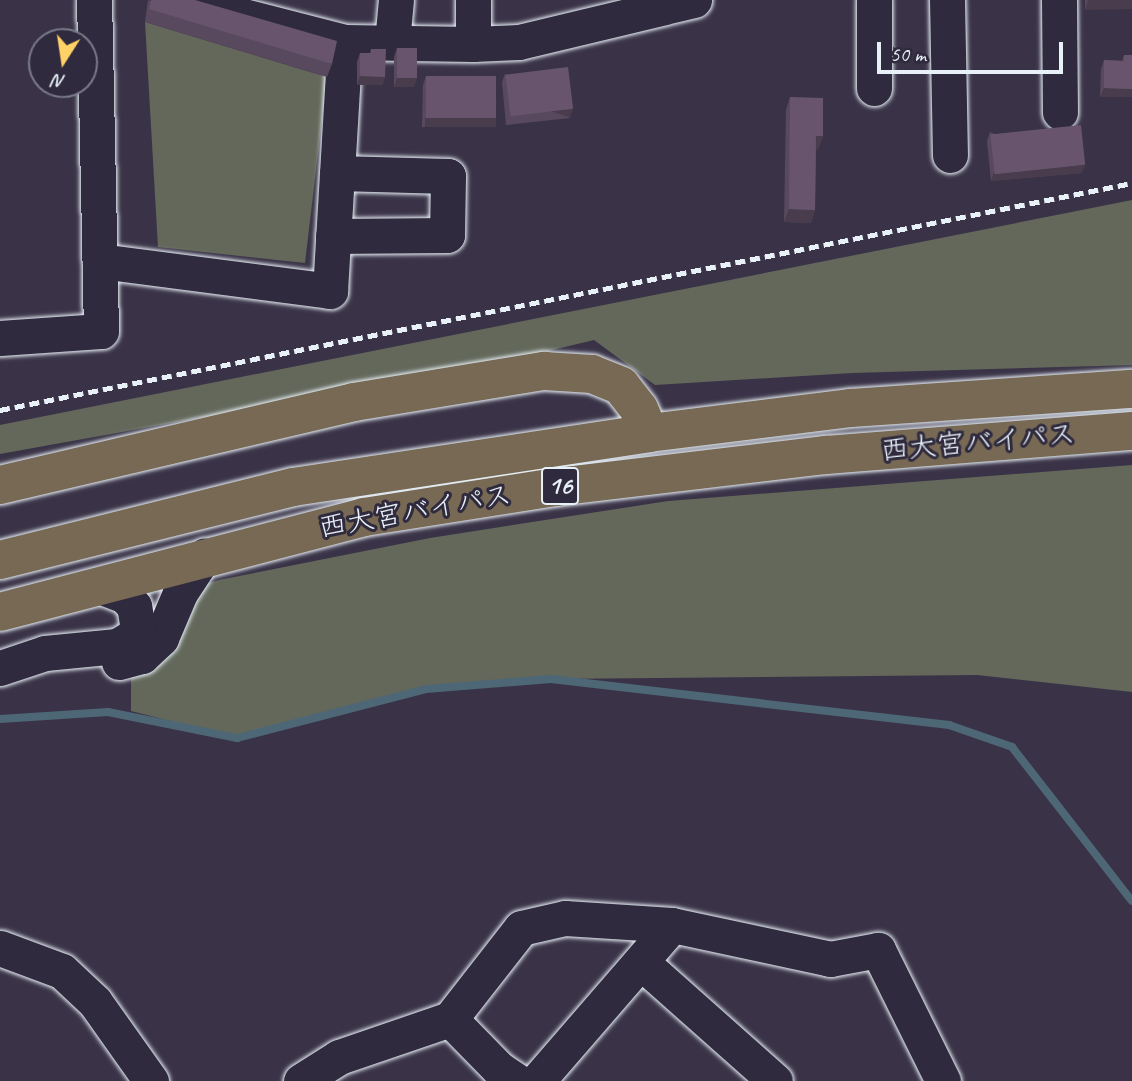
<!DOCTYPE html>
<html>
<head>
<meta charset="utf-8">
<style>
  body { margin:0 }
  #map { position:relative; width:1132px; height:1081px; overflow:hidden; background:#3a3347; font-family:Caveat,"Klee One",sans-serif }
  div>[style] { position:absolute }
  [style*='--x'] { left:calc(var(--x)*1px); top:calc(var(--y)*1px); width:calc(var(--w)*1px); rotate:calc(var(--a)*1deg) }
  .green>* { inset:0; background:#63685b }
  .stream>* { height:8px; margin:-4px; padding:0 4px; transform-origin:4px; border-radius:4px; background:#4e6776 }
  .roads { filter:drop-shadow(0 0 2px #e8f1f8) drop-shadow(0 0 2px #e8f1f8) }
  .minor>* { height:35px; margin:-17.5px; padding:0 17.5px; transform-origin:17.5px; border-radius:17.5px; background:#2f2a3d }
  .highway>* { height:38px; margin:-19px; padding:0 19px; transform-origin:19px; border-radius:19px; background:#776954 }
  .rail>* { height:5px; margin-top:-2.5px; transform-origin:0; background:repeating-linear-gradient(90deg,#e8f1f8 0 10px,transparent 0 15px) }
  .wall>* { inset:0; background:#59495e }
  .shaded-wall>* { inset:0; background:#493c4c; transform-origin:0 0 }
  .building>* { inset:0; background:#68556d; transform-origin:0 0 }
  span { translate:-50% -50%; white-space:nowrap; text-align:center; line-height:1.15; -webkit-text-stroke:6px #2f2a3d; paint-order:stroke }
  .shield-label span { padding:2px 5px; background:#2f2a3d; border:2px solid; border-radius:5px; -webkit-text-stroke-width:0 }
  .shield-label { font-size:26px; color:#e8f1f8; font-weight:700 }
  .street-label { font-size:28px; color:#e8f1f8 }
  .north { position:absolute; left:28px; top:28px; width:70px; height:70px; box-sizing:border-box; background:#2f2a3d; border:2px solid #797a88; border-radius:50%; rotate:192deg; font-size:19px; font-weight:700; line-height:28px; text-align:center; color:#e8f1f8 }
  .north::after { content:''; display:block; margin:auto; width:24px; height:32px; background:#ffd166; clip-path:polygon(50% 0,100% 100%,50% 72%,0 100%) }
  .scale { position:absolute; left:877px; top:42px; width:186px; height:32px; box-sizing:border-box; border:4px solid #e8f1f8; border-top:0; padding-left:9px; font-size:21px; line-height:24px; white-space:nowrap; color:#e8f1f8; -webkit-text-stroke:5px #2f2a3d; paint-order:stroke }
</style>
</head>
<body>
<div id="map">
  <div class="green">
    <i style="clip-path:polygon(145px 22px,327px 77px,305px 263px,158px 247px)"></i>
    <i style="clip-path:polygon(1132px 200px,1132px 365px,852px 373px,655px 385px,594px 340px,481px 367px,0 454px,0 425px)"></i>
    <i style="clip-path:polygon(1132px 465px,1132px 692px,977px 675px,551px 679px,426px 689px,237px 738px,131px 711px,131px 673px,193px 588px,219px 580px,430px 538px,668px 501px)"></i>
  </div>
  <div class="stream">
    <i style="--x:0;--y:719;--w:108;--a:-3.7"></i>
    <i style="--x:108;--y:712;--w:132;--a:11.4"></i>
    <i style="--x:237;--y:738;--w:195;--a:-14.5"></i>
    <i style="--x:426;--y:689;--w:125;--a:-4.6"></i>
    <i style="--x:551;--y:679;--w:401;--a:6.6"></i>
    <i style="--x:949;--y:725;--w:67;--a:19.2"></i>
    <i style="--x:1012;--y:747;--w:195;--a:52.1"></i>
  </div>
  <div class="roads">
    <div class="minor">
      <i style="--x:181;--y:0;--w:169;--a:14.4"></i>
      <i style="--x:345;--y:42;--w:128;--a:0.9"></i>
      <i style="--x:473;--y:44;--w:46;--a:-2.5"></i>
      <i style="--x:519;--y:42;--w:180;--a:-13.5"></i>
      <i style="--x:473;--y:0;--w:44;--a:90"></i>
      <i style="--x:874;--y:0;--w:88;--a:90"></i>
      <i style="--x:947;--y:0;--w:155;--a:88.9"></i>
      <i style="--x:1059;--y:0;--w:112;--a:89.5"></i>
      <i style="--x:392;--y:42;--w:42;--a:-84.6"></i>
      <i style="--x:333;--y:236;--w:114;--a:-0.5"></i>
      <i style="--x:447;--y:235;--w:59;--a:-89"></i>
      <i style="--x:448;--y:176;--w:111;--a:-178.5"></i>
      <i style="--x:100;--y:261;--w:232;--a:7.4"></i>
      <i style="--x:330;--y:291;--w:249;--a:-86.6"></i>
      <i style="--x:0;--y:338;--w:101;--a:-4"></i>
      <i style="--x:101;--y:331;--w:331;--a:-91.2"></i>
      <i style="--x:119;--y:662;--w:24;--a:-15"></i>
      <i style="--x:142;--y:656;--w:26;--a:-43"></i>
      <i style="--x:161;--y:638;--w:49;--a:-67.1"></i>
      <i style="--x:180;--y:593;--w:45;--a:-56.7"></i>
      <i style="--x:0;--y:668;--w:47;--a:-18.4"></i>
      <i style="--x:45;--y:653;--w:72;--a:-5.6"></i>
      <i style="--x:117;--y:646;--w:14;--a:-30"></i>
      <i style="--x:129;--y:639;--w:13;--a:-45"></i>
      <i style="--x:138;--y:630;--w:24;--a:-99"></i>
      <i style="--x:134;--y:606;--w:13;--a:-132"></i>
      <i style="--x:125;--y:596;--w:30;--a:-159"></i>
      <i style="--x:0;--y:948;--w:66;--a:20.4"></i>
      <i style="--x:62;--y:971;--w:45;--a:43.2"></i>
      <i style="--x:95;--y:1002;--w:97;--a:54.7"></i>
      <i style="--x:641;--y:962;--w:179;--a:41.6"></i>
      <i style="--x:450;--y:1019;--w:70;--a:45.6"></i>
      <i style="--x:499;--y:1069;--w:22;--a:34"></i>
      <i style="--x:301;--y:1081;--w:45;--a:-32.3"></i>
      <i style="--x:339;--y:1057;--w:117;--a:-18.9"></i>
      <i style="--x:450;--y:1019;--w:115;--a:-52"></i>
      <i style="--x:521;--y:928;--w:45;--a:-12.8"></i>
      <i style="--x:565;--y:918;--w:107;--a:3.7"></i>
      <i style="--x:672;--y:925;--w:162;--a:12.1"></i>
      <i style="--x:830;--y:959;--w:49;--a:-10.6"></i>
      <i style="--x:878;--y:950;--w:146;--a:63.6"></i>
      <i style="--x:537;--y:1081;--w:206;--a:-49.1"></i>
    </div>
    <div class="highway">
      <i style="--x:0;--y:485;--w:364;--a:-13.2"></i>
      <i style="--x:354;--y:402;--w:193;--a:-9.3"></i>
      <i style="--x:544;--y:371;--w:48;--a:3.6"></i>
      <i style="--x:592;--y:374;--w:31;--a:22"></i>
      <i style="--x:621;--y:386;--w:29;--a:52"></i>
      <i style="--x:639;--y:409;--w:26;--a:67"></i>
      <i style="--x:0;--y:560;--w:302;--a:-14"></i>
      <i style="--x:293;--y:487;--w:360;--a:-8.6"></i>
      <i style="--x:649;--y:433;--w:204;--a:-7.1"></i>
      <i style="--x:851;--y:408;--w:282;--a:-3.9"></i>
      <i style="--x:0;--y:612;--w:376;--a:-14.6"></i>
      <i style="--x:364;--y:517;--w:194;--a:-8.9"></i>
      <i style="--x:556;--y:487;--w:272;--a:-6.8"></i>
      <i style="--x:826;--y:455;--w:307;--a:-4.5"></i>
    </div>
  </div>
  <div class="rail">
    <i style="--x:0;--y:410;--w:1155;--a:-11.34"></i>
  </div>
  <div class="wall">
    <i style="clip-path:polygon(148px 0,332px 64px,327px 77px,145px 22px)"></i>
    <i style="clip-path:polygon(1085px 0,1132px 0,1085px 10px)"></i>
    <i style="clip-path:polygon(397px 48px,414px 87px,394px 87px,394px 57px)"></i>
    <i style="clip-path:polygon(371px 49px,385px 77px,382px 85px,357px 85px,357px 62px,360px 53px,370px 53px)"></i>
    <i style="clip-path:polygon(1124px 55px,1132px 55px,1132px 97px,1100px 97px,1101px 69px,1104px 60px,1122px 61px)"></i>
    <i style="clip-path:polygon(505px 74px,570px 118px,506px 125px,502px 82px)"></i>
    <i style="clip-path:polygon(426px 76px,493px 127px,422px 127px,423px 85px)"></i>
    <i style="clip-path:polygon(790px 97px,823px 136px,818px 149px,816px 149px,815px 210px,811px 223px,784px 222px,786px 110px)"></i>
    <i style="clip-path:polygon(990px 132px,1082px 173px,991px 181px,987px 141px)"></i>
  </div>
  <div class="shaded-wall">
    <i style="clip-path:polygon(1088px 0,1132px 0,1132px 9px,1085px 10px)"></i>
    <i style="clip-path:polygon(360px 76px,385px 77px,382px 85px,357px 85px)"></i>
    <i style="clip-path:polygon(397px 78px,417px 78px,414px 87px,394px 87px)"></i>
    <i style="clip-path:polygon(1104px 88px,1132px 89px,1132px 97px,1100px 97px)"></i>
    <i style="left:573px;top:109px;width:9px;height:64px;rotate:108deg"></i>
    <i style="left:425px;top:118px;width:71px;height:9px"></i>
    <i style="clip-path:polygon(816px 136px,823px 136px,818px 149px,812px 149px)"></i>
    <i style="clip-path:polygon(1085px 165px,1082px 173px,991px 181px,994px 172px)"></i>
    <i style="clip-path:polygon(789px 209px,815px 210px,811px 223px,784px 222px)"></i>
  </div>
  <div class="building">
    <i style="clip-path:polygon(151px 0,195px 0,337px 41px,332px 64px,149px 9px)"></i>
    <i style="left:397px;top:48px;width:20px;height:30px"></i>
    <i style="clip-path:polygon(371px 49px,386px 49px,385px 77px,360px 76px,360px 53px,371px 53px)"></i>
    <i style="clip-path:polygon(1124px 55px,1132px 55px,1132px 89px,1104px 88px,1104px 60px,1124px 61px)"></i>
    <i style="left:568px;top:67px;width:42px;height:63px;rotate:83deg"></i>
    <i style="left:426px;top:76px;width:70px;height:42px"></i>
    <i style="clip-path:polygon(790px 97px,823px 98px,823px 136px,816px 136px,815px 210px,789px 209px)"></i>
    <i style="left:1081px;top:125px;width:40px;height:91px;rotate:84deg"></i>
  </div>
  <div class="shield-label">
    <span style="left:560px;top:486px">16</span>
  </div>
  <div class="street-label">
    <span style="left:978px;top:442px;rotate:-5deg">西大宮バイパス</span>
    <span style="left:415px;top:511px;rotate:-10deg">西大宮バイパス</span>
  </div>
  <div class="north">N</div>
  <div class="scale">50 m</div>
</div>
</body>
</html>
